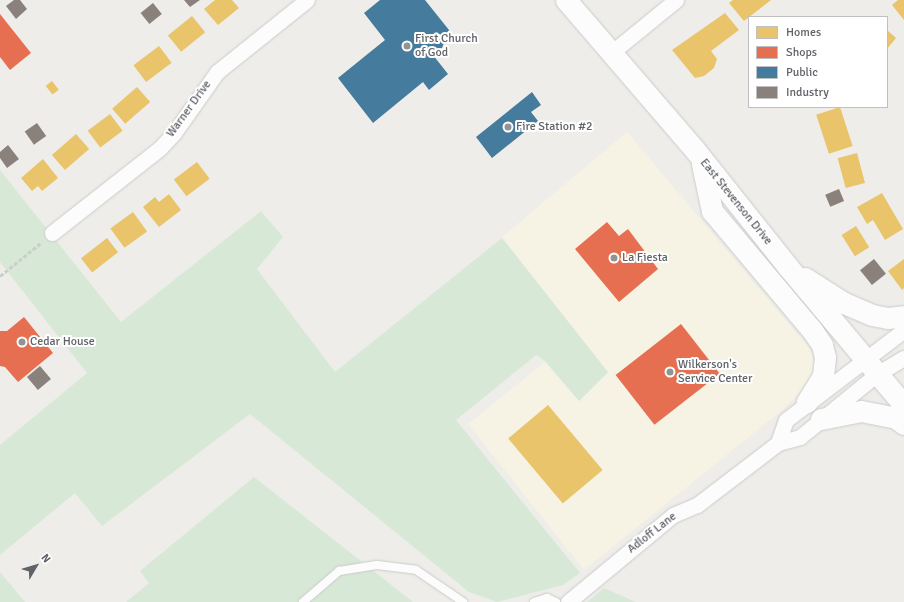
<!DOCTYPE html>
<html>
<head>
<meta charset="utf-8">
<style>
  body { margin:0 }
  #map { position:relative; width:904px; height:602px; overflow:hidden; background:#eeede9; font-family:Signika,sans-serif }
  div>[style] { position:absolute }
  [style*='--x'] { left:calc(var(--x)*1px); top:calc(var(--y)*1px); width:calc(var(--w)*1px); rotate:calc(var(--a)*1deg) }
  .commercial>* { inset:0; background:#f6f2e4 }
  .green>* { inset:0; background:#d7e9d6 }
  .homes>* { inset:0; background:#e9c46a; transform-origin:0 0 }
  .shops>* { inset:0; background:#e76f51; transform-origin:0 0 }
  .public>* { inset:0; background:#457b9d }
  .industry>* { inset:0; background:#8a817c; transform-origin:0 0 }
  .path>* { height:2.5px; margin-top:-1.25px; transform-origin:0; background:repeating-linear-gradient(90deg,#cacecb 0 4px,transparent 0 6px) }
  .roads { filter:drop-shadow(0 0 1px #cbcbcb) drop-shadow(0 0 1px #cbcbcb) }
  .service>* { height:8px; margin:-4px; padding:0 4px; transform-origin:4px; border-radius:4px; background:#fcfcfc }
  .minor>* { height:15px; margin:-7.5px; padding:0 7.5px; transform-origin:7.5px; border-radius:7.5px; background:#fcfcfc }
  .secondary>* { height:21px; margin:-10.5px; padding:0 10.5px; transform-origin:10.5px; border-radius:10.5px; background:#fcfcfc }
  .dots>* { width:11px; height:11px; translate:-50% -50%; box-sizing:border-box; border:2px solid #fff; border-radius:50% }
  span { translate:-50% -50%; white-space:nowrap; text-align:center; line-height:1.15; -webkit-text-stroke:4px #fff; paint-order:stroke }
  .poi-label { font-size:12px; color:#5f6267 }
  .left { translate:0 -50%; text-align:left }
  .street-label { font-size:12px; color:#5f6267 }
  .legend { position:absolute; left:748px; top:16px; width:140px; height:92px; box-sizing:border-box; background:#fff; border:1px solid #bfc0c2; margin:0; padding:5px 7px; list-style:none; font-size:12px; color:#5f6267 }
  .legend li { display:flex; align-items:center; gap:8px; height:20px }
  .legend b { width:20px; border:1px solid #bfc0c2 }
  .north { position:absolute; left:16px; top:546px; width:40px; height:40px; -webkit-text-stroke:3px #fff; paint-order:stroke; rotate:52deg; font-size:11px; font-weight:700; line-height:16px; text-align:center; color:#5f6267 }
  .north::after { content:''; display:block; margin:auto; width:14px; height:18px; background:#5f6267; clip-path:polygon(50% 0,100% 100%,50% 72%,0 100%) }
</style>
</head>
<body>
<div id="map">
  <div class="commercial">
    <i style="clip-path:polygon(627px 132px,810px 349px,816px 368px,804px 389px,781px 411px,584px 570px,468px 424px,545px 362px,579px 401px,608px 373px,502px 237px)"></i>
  </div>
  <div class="green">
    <i style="clip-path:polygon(0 170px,121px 322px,261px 211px,283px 237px,257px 269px,335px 372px,502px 238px,608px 372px,579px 401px,545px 361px,536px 355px,456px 420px,580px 573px,563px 585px,497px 602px,469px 592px,250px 414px,102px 526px,75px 493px,0 555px,0 445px,87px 373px,0 262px)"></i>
    <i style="clip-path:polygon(254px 477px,413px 602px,126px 602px,149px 583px,140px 571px)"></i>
    <i style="clip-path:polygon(0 572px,25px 602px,0 602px)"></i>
    <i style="clip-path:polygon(604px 588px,636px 602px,587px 602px)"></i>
  </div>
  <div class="homes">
    <i style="clip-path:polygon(215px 0,232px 0,239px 8px,218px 25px,204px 9px)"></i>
    <i style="clip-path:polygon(733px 0,771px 0,744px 21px,729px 3px)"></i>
    <i style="clip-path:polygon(898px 0,904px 0,904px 20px,892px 5px)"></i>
    <i style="clip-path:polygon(725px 13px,739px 30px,711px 51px,717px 59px,714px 68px,704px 76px,695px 78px,672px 50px)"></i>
    <i style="left:192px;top:16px;width:21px;height:31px;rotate:51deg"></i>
    <i style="clip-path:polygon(887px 30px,896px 38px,887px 49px)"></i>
    <i style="left:159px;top:46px;width:21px;height:32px;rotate:53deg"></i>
    <i style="left:52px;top:81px;width:11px;height:8px;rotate:52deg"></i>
    <i style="left:137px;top:87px;width:20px;height:33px;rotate:49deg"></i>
    <i style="left:840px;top:107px;width:41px;height:25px;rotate:72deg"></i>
    <i style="left:110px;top:114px;width:21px;height:28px;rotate:53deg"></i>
    <i style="left:76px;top:134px;width:20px;height:32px;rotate:49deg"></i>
    <i style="left:857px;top:153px;width:31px;height:20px;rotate:75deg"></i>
    <i style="clip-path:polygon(43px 159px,58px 178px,42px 191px,38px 186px,32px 191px,21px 178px)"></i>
    <i style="left:197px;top:162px;width:21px;height:29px;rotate:53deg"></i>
    <i style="clip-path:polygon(882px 193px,903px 229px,885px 240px,873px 220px,867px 224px,857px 207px)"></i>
    <i style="clip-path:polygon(169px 194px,181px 210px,159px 227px,143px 207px,155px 197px,159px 202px)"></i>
    <i style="left:133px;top:212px;width:24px;height:28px;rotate:54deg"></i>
    <i style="left:856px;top:226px;width:25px;height:17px;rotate:58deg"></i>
    <i style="left:107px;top:238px;width:18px;height:33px;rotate:52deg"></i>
    <i style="clip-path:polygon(904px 259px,904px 288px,902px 290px,888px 271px)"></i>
    <i style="left:548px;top:405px;width:85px;height:52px;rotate:50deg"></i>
  </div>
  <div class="shops">
    <i style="clip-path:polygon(0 14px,31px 53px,10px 70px,0 57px)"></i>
    <i style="clip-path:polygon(607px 222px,619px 236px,628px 229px,658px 269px,619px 302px,575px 249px)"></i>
    <i style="clip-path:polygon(24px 317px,53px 353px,18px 382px,5px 367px,0 366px,0 331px,7px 331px)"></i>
    <i style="left:681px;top:324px;width:63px;height:83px;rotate:52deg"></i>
  </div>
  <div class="public">
    <i style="clip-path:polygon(380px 0,425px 0,449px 30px,442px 48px,429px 50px,448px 74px,429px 90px,423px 82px,373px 123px,338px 78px,385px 40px,364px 13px)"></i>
    <i style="clip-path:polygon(532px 92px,541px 105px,531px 112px,538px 121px,492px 158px,476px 137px)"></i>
  </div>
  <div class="industry">
    <i style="clip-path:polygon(14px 0,20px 0,27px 9px,16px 19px,6px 6px)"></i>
    <i style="clip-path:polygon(184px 0,200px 0,190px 7px)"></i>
    <i style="left:153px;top:3px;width:14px;height:16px;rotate:51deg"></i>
    <i style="left:37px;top:123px;width:16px;height:15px;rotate:55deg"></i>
    <i style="clip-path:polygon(8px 145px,19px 159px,7px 168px,0 158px,0 152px)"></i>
    <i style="left:839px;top:189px;width:13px;height:15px;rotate:67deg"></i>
    <i style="left:874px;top:259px;width:19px;height:18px;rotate:51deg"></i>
    <i style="left:40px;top:366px;width:17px;height:17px;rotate:50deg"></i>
  </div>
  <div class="path">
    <i style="--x:0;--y:276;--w:54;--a:-39"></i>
  </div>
  <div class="roads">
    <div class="service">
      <i style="--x:303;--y:602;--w:48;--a:-40.7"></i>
      <i style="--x:339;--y:571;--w:38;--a:-9"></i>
      <i style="--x:377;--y:565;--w:39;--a:7"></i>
      <i style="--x:416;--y:570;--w:57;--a:34.2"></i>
      <i style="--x:534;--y:602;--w:14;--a:-17"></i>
      <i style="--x:547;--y:598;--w:10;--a:24"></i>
    </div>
    <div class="minor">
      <i style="--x:611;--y:53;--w:84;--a:-39.2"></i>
      <i style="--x:52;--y:233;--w:137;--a:-38.2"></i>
      <i style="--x:160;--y:148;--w:21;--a:-47"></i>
      <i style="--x:174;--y:133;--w:75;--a:-54.8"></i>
      <i style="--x:217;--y:72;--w:115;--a:-38.7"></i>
      <i style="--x:778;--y:443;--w:24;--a:-71"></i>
      <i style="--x:786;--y:420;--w:148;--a:-37.3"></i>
      <i style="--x:568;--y:602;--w:136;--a:-39.6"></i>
      <i style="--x:673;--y:515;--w:26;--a:-23"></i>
      <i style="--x:697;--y:505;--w:102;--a:-37.4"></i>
      <i style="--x:778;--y:443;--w:23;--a:-15"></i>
      <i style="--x:800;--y:437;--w:99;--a:-39.3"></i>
      <i style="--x:877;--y:374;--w:31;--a:-31"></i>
    </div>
    <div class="secondary">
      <i style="--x:566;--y:0;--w:198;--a:49.3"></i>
      <i style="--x:695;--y:150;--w:149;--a:51.5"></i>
      <i style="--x:788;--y:267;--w:180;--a:50"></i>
      <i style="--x:702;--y:164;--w:48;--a:78"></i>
      <i style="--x:712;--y:211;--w:155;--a:50"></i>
      <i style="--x:812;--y:330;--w:18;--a:56"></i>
      <i style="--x:822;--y:345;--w:12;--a:76"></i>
      <i style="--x:825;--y:357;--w:19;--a:96"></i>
      <i style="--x:823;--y:376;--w:31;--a:122"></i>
      <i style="--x:805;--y:278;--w:46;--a:32.7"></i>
      <i style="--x:844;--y:303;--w:30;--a:23"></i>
      <i style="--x:872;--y:315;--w:16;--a:11"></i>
      <i style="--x:888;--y:318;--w:16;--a:-7"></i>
      <i style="--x:821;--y:419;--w:41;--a:-11.3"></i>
      <i style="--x:861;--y:411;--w:36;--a:11"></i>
      <i style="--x:896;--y:418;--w:10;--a:37"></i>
    </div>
  </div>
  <div class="dots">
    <i style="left:407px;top:46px;background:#919394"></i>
    <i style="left:508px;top:127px;background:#919394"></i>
    <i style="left:614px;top:258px;background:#919394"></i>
    <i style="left:22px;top:342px;background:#919394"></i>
    <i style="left:670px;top:372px;background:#919394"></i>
  </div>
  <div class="poi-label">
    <span class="left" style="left:415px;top:46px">First Church<br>of God</span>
    <span class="left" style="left:516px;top:127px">Fire Station #2</span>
    <span class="left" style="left:622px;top:258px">La Fiesta</span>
    <span class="left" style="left:30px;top:342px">Cedar House</span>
    <span class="left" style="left:678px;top:372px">Wilkerson's<br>Service Center</span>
  </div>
  <div class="street-label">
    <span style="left:189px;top:109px;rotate:-54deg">Warner Drive</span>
    <span style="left:736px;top:202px;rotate:51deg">East Stevenson Drive</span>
    <span style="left:652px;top:533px;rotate:-38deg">Adloff Lane</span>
  </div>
  <ul class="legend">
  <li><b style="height:11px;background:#e9c46a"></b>Homes</li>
  <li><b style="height:11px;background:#e76f51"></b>Shops</li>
  <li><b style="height:11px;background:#457b9d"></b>Public</li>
  <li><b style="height:11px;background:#8a817c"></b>Industry</li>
  </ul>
  <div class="north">N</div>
</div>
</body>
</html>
